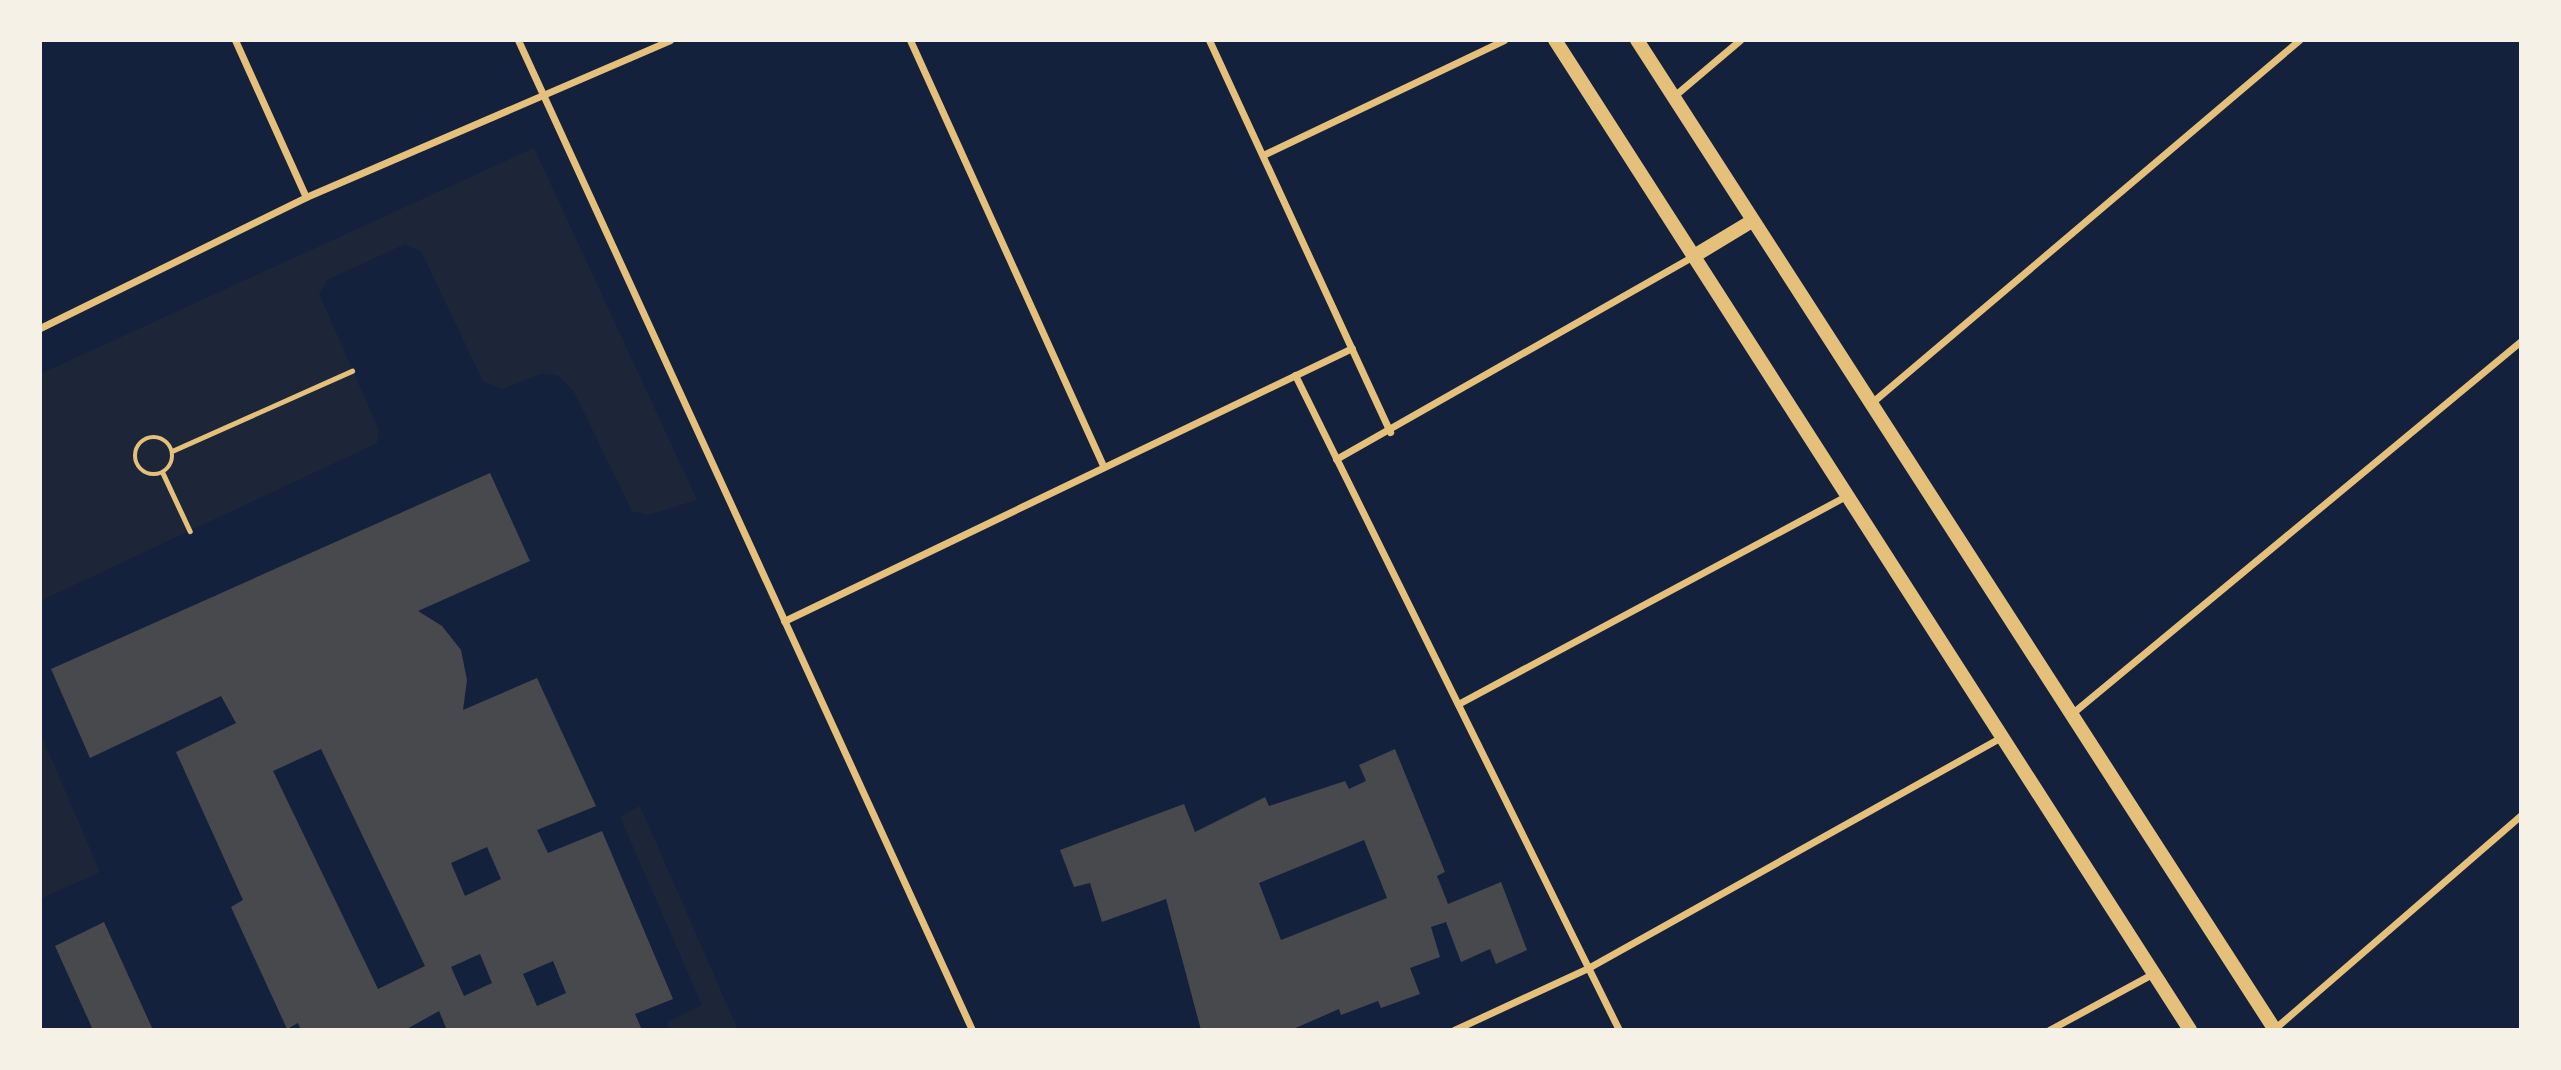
<!DOCTYPE html>
<html>
<head>
<meta charset="utf-8">
<style>
  body { margin:0 }
  #map { position:relative; width:2561px; height:1070px; overflow:hidden; background:#14213d; font-family:"Sofia Sans Condensed",sans-serif }
  div>[style] { position:absolute }
  [style*='--x'] { left:calc(var(--x)*1px); top:calc(var(--y)*1px); width:calc(var(--w)*1px); rotate:calc(var(--a)*1deg) }
  .green>* { inset:0; background:#1d2539 }
  .building>* { inset:0; background:#48494c }
  .path>* { height:4.5px; margin:-2.25px; padding:0 2.25px; transform-origin:2.25px; border-radius:2.25px; background:#e5c07b }
  .path>.ring { margin:-2.25px; padding:0; box-sizing:content-box; background:none; border:4.5px solid #e5c07b; border-radius:50% }
  .minor>* { height:7px; margin:-3.5px; padding:0 3.5px; transform-origin:3.5px; border-radius:3.5px; background:#e5c07b }
  .secondary>* { height:14px; margin:-7px; padding:0 7px; transform-origin:7px; border-radius:7px; background:#e5c07b }
  span { translate:-50% -50%; white-space:nowrap; text-align:center; line-height:1.15; -webkit-text-stroke:7px #f6f1e7; paint-order:stroke }
  .frame { position:absolute; inset:0; border:42px solid #f6f1e7; pointer-events:none }
</style>
</head>
<body>
<div id="map">
  <div class="green">
    <i style="clip-path:polygon(534px 148px,697px 500px,648px 515px,632px 511px,573px 390px,558px 375px,541px 374px,502px 389px,483px 381px,421px 251px,405px 244px,327px 280px,319px 294px,379px 430px,377px 443px,40px 601px,40px 374px)"></i>
    <i style="clip-path:polygon(40px 732px,100px 872px,40px 899px)"></i>
    <i style="clip-path:polygon(640px 806px,738px 1030px,670px 1030px,667px 1022px,702px 1005px,620px 817px)"></i>
  </div>
  <div class="building">
    <i style="clip-path:polygon(evenodd,490px 473px,530px 561px,418px 611px,442px 626px,461px 650px,467px 680px,463px 710px,537px 678px,596px 806px,537px 830px,548px 853px,602px 831px,673px 999px,635px 1014px,642px 1030px,447px 1030px,439px 1011px,405px 1030px,301px 1030px,298px 1023px,287px 1029px,231px 907px,243px 900px,176px 752px,236px 723px,221px 696px,90px 758px,51px 669px,490px 473px,321px 749px,425px 966px,378px 989px,273px 771px,321px 749px,490px 473px,487px 847px,501px 879px,465px 896px,451px 863px,487px 847px,490px 473px,480px 954px,492px 983px,464px 996px,451px 967px,480px 954px,490px 473px,553px 961px,566px 993px,537px 1006px,523px 974px,553px 961px)"></i>
    <i style="clip-path:polygon(evenodd,1395px 749px,1445px 872px,1437px 876px,1448px 904px,1501px 882px,1527px 950px,1496px 964px,1490px 949px,1461px 962px,1446px 922px,1431px 927px,1440px 957px,1410px 968px,1420px 994px,1381px 1008px,1378px 1001px,1341px 1015px,1339px 1009px,1291px 1030px,1201px 1030px,1166px 899px,1102px 922px,1090px 883px,1074px 887px,1060px 850px,1184px 804px,1195px 832px,1265px 797px,1269px 806px,1345px 781px,1349px 789px,1366px 781px,1359px 765px,1395px 749px,1364px 840px,1387px 898px,1281px 940px,1259px 883px,1364px 840px)"></i>
    <i style="clip-path:polygon(104px 922px,153px 1030px,93px 1030px,55px 946px)"></i>
  </div>
  <div class="path">
    <i class="ring" style="left:135px;top:437px;width:33.5px;height:33.5px"></i>
    <i style="--x:172;--y:451;--w:197;--a:-24"></i>
    <i style="--x:163;--y:473;--w:64;--a:65"></i>
  </div>
  <div class="minor">
    <i style="--x:235;--y:40;--w:172;--a:65.7"></i>
    <i style="--x:518;--y:40;--w:1089;--a:65.36"></i>
    <i style="--x:910;--y:40;--w:469;--a:65.6"></i>
    <i style="--x:1209;--y:40;--w:432;--a:65.2"></i>
    <i style="--x:1674;--y:96;--w:87;--a:-40.3"></i>
    <i style="--x:1263;--y:155;--w:267;--a:-25.5"></i>
    <i style="--x:40;--y:328;--w:297;--a:-26.2"></i>
    <i style="--x:306;--y:197;--w:396;--a:-23.3"></i>
    <i style="--x:1295;--y:375;--w:731;--a:63.68"></i>
    <i style="--x:1870;--y:404;--w:563;--a:-40.31"></i>
    <i style="--x:1336;--y:459;--w:412;--a:-29.6"></i>
    <i style="--x:784;--y:621;--w:630;--a:-25.67"></i>
    <i style="--x:1458;--y:704;--w:438;--a:-28.2"></i>
    <i style="--x:2070;--y:715;--w:586;--a:-39.67"></i>
    <i style="--x:2274;--y:1029;--w:327;--a:-40.9"></i>
    <i style="--x:1454;--y:1030;--w:148;--a:-24.8"></i>
    <i style="--x:1588;--y:968;--w:471;--a:-29.2"></i>
    <i style="--x:2049;--y:1030;--w:117;--a:-28.5"></i>
  </div>
  <div class="secondary">
    <i style="--x:1555;--y:40;--w:1176;--a:57.32"></i>
    <i style="--x:1637;--y:40;--w:1178;--a:57.2"></i>
    <i style="--x:1694;--y:256;--w:68;--a:-31.1"></i>
  </div>
  <div class="frame"></div>
</div>
</body>
</html>
